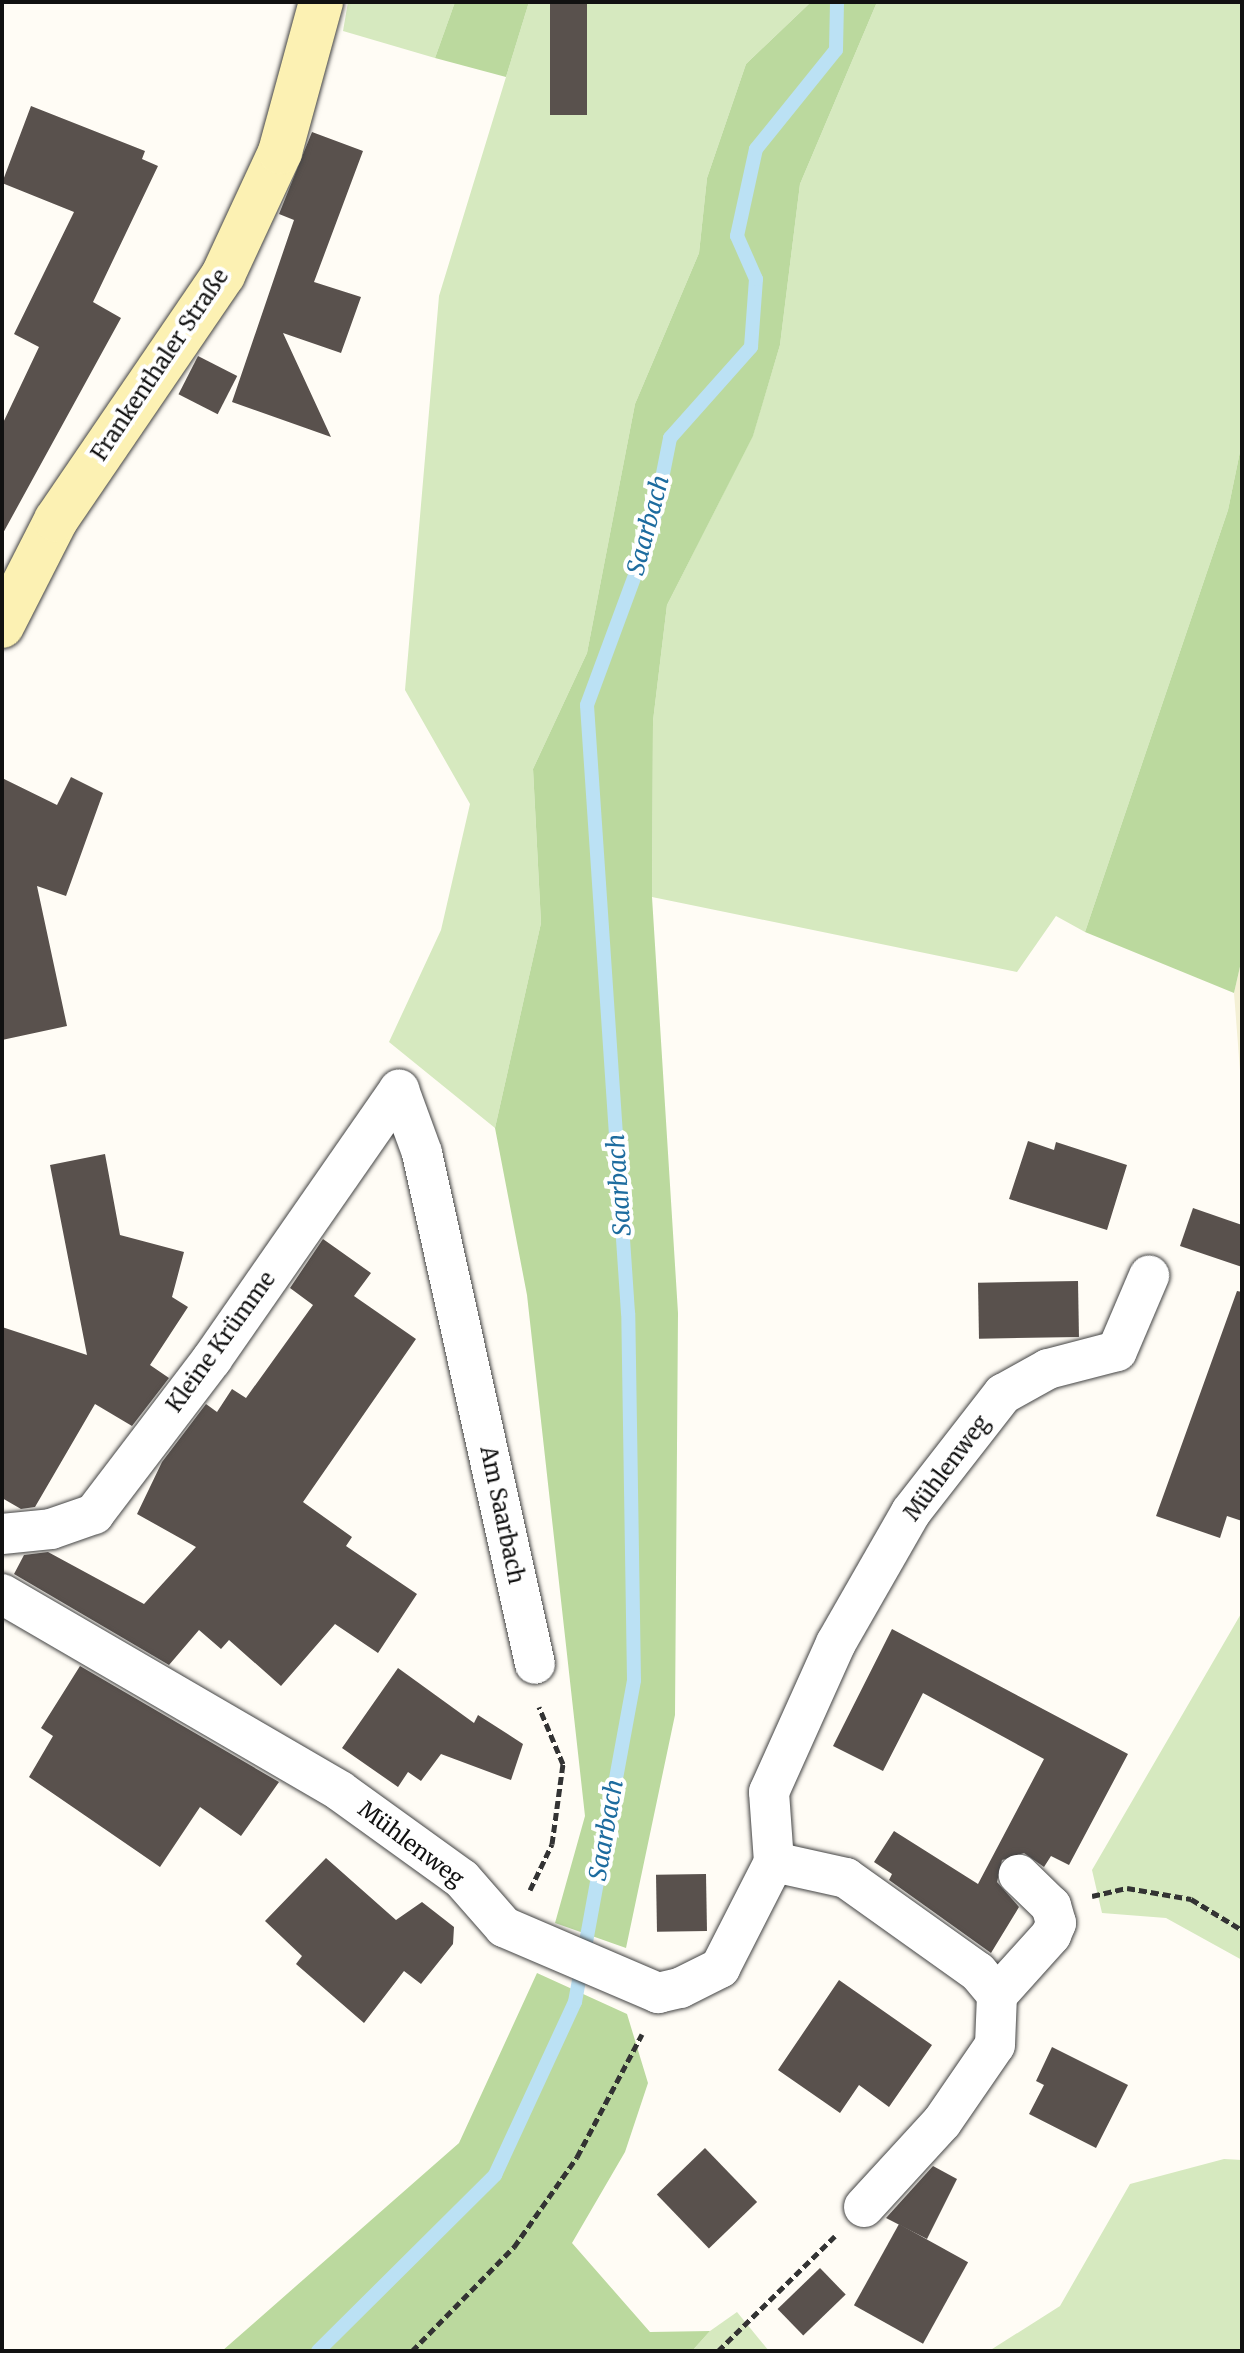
<!DOCTYPE html>
<html>
<head>
<meta charset="utf-8">
<style>
  body { margin:0 }
  #map { position:relative; width:1244px; height:2353px; overflow:hidden; background:#fffcf5; font-family:Merriweather,serif }
  div>[style] { position:absolute }
  [style*='--x'] { left:calc(var(--x)*1px); top:calc(var(--y)*1px); width:calc(var(--w)*1px); rotate:calc(var(--a)*1deg) }
  .farmland>* { inset:0; background:#f4f0d5 }
  .green>* { inset:0; background:#d6e9bf }
  .forest>* { inset:0; background:#bbd99e }
  .stream>* { height:14px; margin:-7px; padding:0 7px; transform-origin:7px; border-radius:7px; background:#bbe1f4 }
  .building>* { inset:0; background:#59514d; transform-origin:0 0 }
  .path>* { height:5px; margin-top:-2.5px; transform-origin:0; background:repeating-linear-gradient(90deg,#333 0 8px,transparent 0 12px) }
  .roads { filter:drop-shadow(0 0 2px #444) drop-shadow(0 0 2px #444) }
  .street>* { height:40px; margin:-20px; padding:0 20px; transform-origin:20px; border-radius:20px; background:#fff }
  .secondary>* { height:44px; margin:-22px; padding:0 22px; transform-origin:22px; border-radius:22px; background:#fcf1b3 }
  span { translate:-50% -50%; white-space:nowrap; text-align:center; line-height:1.15; -webkit-text-stroke:8px #fff; paint-order:stroke }
  .street-label { font-size:22px; color:#111 }
  .water-label { font-size:24px; color:#1d6c9f; font-style:italic }
  .frame { position:absolute; inset:0; border:4px solid #111; pointer-events:none }
</style>
</head>
<body>
<div id="map">
  <div class="farmland">
    <i style="clip-path:polygon(1242px 958px,1242px 1096px,1234px 993px)"></i>
  </div>
  <div class="green">
    <i style="clip-path:polygon(348px 2px,455px 2px,435px 58px,343px 31px)"></i>
    <i style="clip-path:polygon(529px 2px,811px 2px,746px 64px,707px 178px,699px 253px,635px 404px,587px 653px,533px 769px,541px 923px,495px 1128px,389px 1042px,441px 930px,470px 804px,405px 690px,439px 296px)"></i>
    <i style="clip-path:polygon(877px 2px,1242px 2px,1242px 442px,1228px 510px,1085px 932px,1056px 916px,1017px 972px,652px 897px,653px 721px,667px 605px,753px 435px,780px 345px,800px 184px)"></i>
    <i style="clip-path:polygon(1242px 1612px,1242px 1960px,1166px 1918px,1102px 1913px,1092px 1870px)"></i>
    <i style="clip-path:polygon(1224px 2159px,1242px 2160px,1242px 2351px,989px 2351px,1060px 2306px,1130px 2184px)"></i>
    <i style="clip-path:polygon(737px 2312px,769px 2351px,692px 2351px,710px 2331px)"></i>
  </div>
  <div class="forest">
    <i style="clip-path:polygon(455px 2px,529px 2px,506px 77px,435px 58px)"></i>
    <i style="clip-path:polygon(811px 2px,877px 2px,800px 184px,780px 345px,753px 436px,667px 605px,653px 721px,652px 897px,678px 1313px,675px 1715px,626px 1948px,555px 1923px,585px 1816px,527px 1295px,495px 1128px,541px 923px,533px 769px,587px 653px,635px 404px,699px 253px,707px 178px,746px 64px)"></i>
    <i style="clip-path:polygon(1242px 442px,1242px 958px,1234px 993px,1085px 932px,1228px 510px)"></i>
    <i style="clip-path:polygon(537px 1973px,627px 2014px,648px 2083px,625px 2152px,572px 2243px,650px 2332px,710px 2331px,692px 2351px,222px 2351px,459px 2143px)"></i>
  </div>
  <div class="stream">
    <i style="--x:318;--y:2351;--w:250;--a:-44.8"></i>
    <i style="--x:495;--y:2175;--w:191;--a:-65.2"></i>
    <i style="--x:575;--y:2002;--w:327;--a:-79.6"></i>
    <i style="--x:634;--y:1680;--w:367;--a:-90.9"></i>
    <i style="--x:628;--y:1313;--w:609;--a:-93.86"></i>
    <i style="--x:587;--y:705;--w:188;--a:-69.7"></i>
    <i style="--x:652;--y:529;--w:93;--a:-78.8"></i>
    <i style="--x:670;--y:438;--w:122;--a:-48.3"></i>
    <i style="--x:751;--y:347;--w:68;--a:-85.8"></i>
    <i style="--x:756;--y:279;--w:47;--a:-113.8"></i>
    <i style="--x:737;--y:236;--w:89;--a:-77.7"></i>
    <i style="--x:756;--y:149;--w:127;--a:-51.1"></i>
    <i style="--x:836;--y:50;--w:48;--a:-88.8"></i>
  </div>
  <div class="building">
    <i style="left:550px;top:2px;width:37px;height:113px"></i>
    <i style="clip-path:polygon(31px 106px,145px 151px,142px 159px,158px 166px,93px 302px,121px 318px,2px 535px,2px 425px,39px 347px,14px 334px,74px 212px,2px 183px)"></i>
    <i style="clip-path:polygon(312px 132px,363px 151px,314px 282px,361px 297px,341px 353px,283px 333px,331px 437px,232px 402px,294px 220px,279px 214px)"></i>
    <i style="left:198px;top:356px;width:44px;height:43px;rotate:27deg"></i>
    <i style="clip-path:polygon(71px 777px,103px 793px,66px 896px,37px 886px,67px 1026px,2px 1040px,2px 778px,57px 805px)"></i>
    <i style="clip-path:polygon(1028px 1141px,1054px 1150px,1056px 1142px,1127px 1165px,1107px 1230px,1009px 1199px)"></i>
    <i style="clip-path:polygon(105px 1154px,120px 1235px,184px 1252px,172px 1297px,188px 1307px,150px 1365px,169px 1378px,132px 1426px,95px 1404px,35px 1507px,21px 1509px,2px 1498px,2px 1327px,87px 1355px,50px 1165px)"></i>
    <i style="clip-path:polygon(1193px 1208px,1242px 1225px,1242px 1267px,1180px 1246px)"></i>
    <i style="clip-path:polygon(323px 1239px,371px 1273px,354px 1296px,416px 1339px,303px 1502px,352px 1537px,346px 1546px,417px 1594px,378px 1653px,335px 1624px,281px 1686px,229px 1640px,221px 1649px,199px 1630px,169px 1665px,14px 1574px,24px 1555px,48px 1552px,144px 1604px,196px 1547px,137px 1514px,162px 1462px,206px 1404px,217px 1412px,232px 1389px,246px 1398px,313px 1305px,290px 1288px)"></i>
    <i style="left:1078px;top:1281px;width:56px;height:100px;rotate:89deg"></i>
    <i style="clip-path:polygon(1237px 1291px,1242px 1292px,1242px 1521px,1227px 1516px,1220px 1538px,1156px 1516px)"></i>
    <i style="clip-path:polygon(892px 1629px,1128px 1754px,1069px 1865px,1051px 1856px,1044px 1867px,1024px 1853px,1002px 1860px,997px 1882px,1019px 1907px,991px 1953px,889px 1880px,892px 1874px,874px 1862px,894px 1831px,978px 1884px,1044px 1759px,923px 1693px,883px 1771px,833px 1746px)"></i>
    <i style="clip-path:polygon(80px 1666px,279px 1782px,241px 1836px,200px 1807px,160px 1867px,29px 1777px,53px 1736px,41px 1728px)"></i>
    <i style="clip-path:polygon(398px 1668px,474px 1723px,478px 1715px,523px 1744px,511px 1780px,441px 1754px,421px 1781px,408px 1772px,398px 1787px,342px 1748px)"></i>
    <i style="clip-path:polygon(326px 1858px,396px 1920px,422px 1902px,454px 1927px,453px 1944px,421px 1984px,404px 1971px,364px 2023px,296px 1964px,302px 1956px,265px 1921px)"></i>
    <i style="left:706px;top:1874px;width:57px;height:50px;rotate:89deg"></i>
    <i style="clip-path:polygon(839px 1980px,932px 2045px,889px 2107px,859px 2085px,840px 2113px,778px 2070px)"></i>
    <i style="clip-path:polygon(1052px 2047px,1128px 2085px,1096px 2148px,1029px 2114px,1044px 2085px,1036px 2081px)"></i>
    <i style="left:705px;top:2148px;width:75px;height:67px;rotate:46deg"></i>
    <i style="clip-path:polygon(933px 2166px,957px 2179px,927px 2239px,886px 2218px)"></i>
    <i style="left:899px;top:2224px;width:79px;height:93px;rotate:29deg"></i>
    <i style="left:820px;top:2268px;width:37px;height:59px;rotate:46deg"></i>
  </div>
  <div class="path">
    <i style="--x:530;--y:1890;--w:51;--a:-64.4"></i>
    <i style="--x:552;--y:1844;--w:81;--a:-82.2"></i>
    <i style="--x:563;--y:1764;--w:62;--a:-112.8"></i>
    <i style="--x:1092;--y:1896;--w:36;--a:-13"></i>
    <i style="--x:1127;--y:1888;--w:65;--a:9.8"></i>
    <i style="--x:1191;--y:1899;--w:60;--a:31.3"></i>
    <i style="--x:412;--y:2351;--w:146;--a:-45.6"></i>
    <i style="--x:514;--y:2247;--w:110;--a:-55"></i>
    <i style="--x:577;--y:2157;--w:139;--a:-62.1"></i>
    <i style="--x:718;--y:2351;--w:164;--a:-44.5"></i>
  </div>
  <div class="roads">
    <div class="street">
      <i style="--x:399;--y:1090;--w:67;--a:69.9"></i>
      <i style="--x:422;--y:1153;--w:523;--a:77.53"></i>
      <i style="--x:2;--y:1534;--w:49;--a:-5.8"></i>
      <i style="--x:51;--y:1529;--w:46;--a:-19.2"></i>
      <i style="--x:94;--y:1514;--w:195;--a:-52.7"></i>
      <i style="--x:212;--y:1359;--w:328;--a:-55.2"></i>
      <i style="--x:2;--y:1594;--w:391;--a:30.2"></i>
      <i style="--x:340;--y:1791;--w:150;--a:35.8"></i>
      <i style="--x:462;--y:1879;--w:64;--a:48.8"></i>
      <i style="--x:504;--y:1927;--w:168;--a:23.2"></i>
      <i style="--x:658;--y:1993;--w:23;--a:-13"></i>
      <i style="--x:680;--y:1988;--w:45;--a:-26.6"></i>
      <i style="--x:720;--y:1968;--w:119;--a:-63"></i>
      <i style="--x:774;--y:1862;--w:70;--a:-94.1"></i>
      <i style="--x:769;--y:1792;--w:163;--a:-65.8"></i>
      <i style="--x:836;--y:1643;--w:151;--a:-60.2"></i>
      <i style="--x:911;--y:1512;--w:150;--a:-52.1"></i>
      <i style="--x:1003;--y:1394;--w:51;--a:-29.1"></i>
      <i style="--x:1048;--y:1369;--w:71;--a:-14.6"></i>
      <i style="--x:1117;--y:1351;--w:82;--a:-66.9"></i>
      <i style="--x:774;--y:1862;--w:74;--a:12.5"></i>
      <i style="--x:846;--y:1878;--w:162;--a:35.5"></i>
      <i style="--x:978;--y:1972;--w:30;--a:50"></i>
      <i style="--x:864;--y:2207;--w:115;--a:-47.5"></i>
      <i style="--x:942;--y:2122;--w:93;--a:-55.5"></i>
      <i style="--x:995;--y:2045;--w:50;--a:-87.7"></i>
      <i style="--x:997;--y:1995;--w:81;--a:-48"></i>
      <i style="--x:1051;--y:1935;--w:13;--a:-67"></i>
      <i style="--x:1056;--y:1923;--w:18;--a:-106"></i>
      <i style="--x:1051;--y:1906;--w:45;--a:-135.9"></i>
    </div>
    <div class="secondary">
      <i style="--x:2;--y:626;--w:119;--a:-63"></i>
      <i style="--x:56;--y:520;--w:297;--a:-55.7"></i>
      <i style="--x:223;--y:275;--w:136;--a:-65.1"></i>
      <i style="--x:280;--y:152;--w:156;--a:-74.7"></i>
    </div>
  </div>
  <div class="street-label">
    <span style="left:160px;top:365px;rotate:-56deg">Frankenthaler Straße</span>
    <span style="left:221px;top:1342px;rotate:-54deg">Kleine Krümme</span>
    <span style="left:947px;top:1468px;rotate:-53deg">Mühlenweg</span>
    <span style="left:502px;top:1515px;rotate:78deg">Am Saarbach</span>
    <span style="left:411px;top:1844px;rotate:37deg">Mühlenweg</span>
  </div>
  <div class="water-label">
    <span style="left:648px;top:525px;rotate:-75deg">Saarbach</span>
    <span style="left:619px;top:1185px;rotate:-94deg">Saarbach</span>
    <span style="left:606px;top:1830px;rotate:-80deg">Saarbach</span>
  </div>
  <div class="frame"></div>
</div>
</body>
</html>
